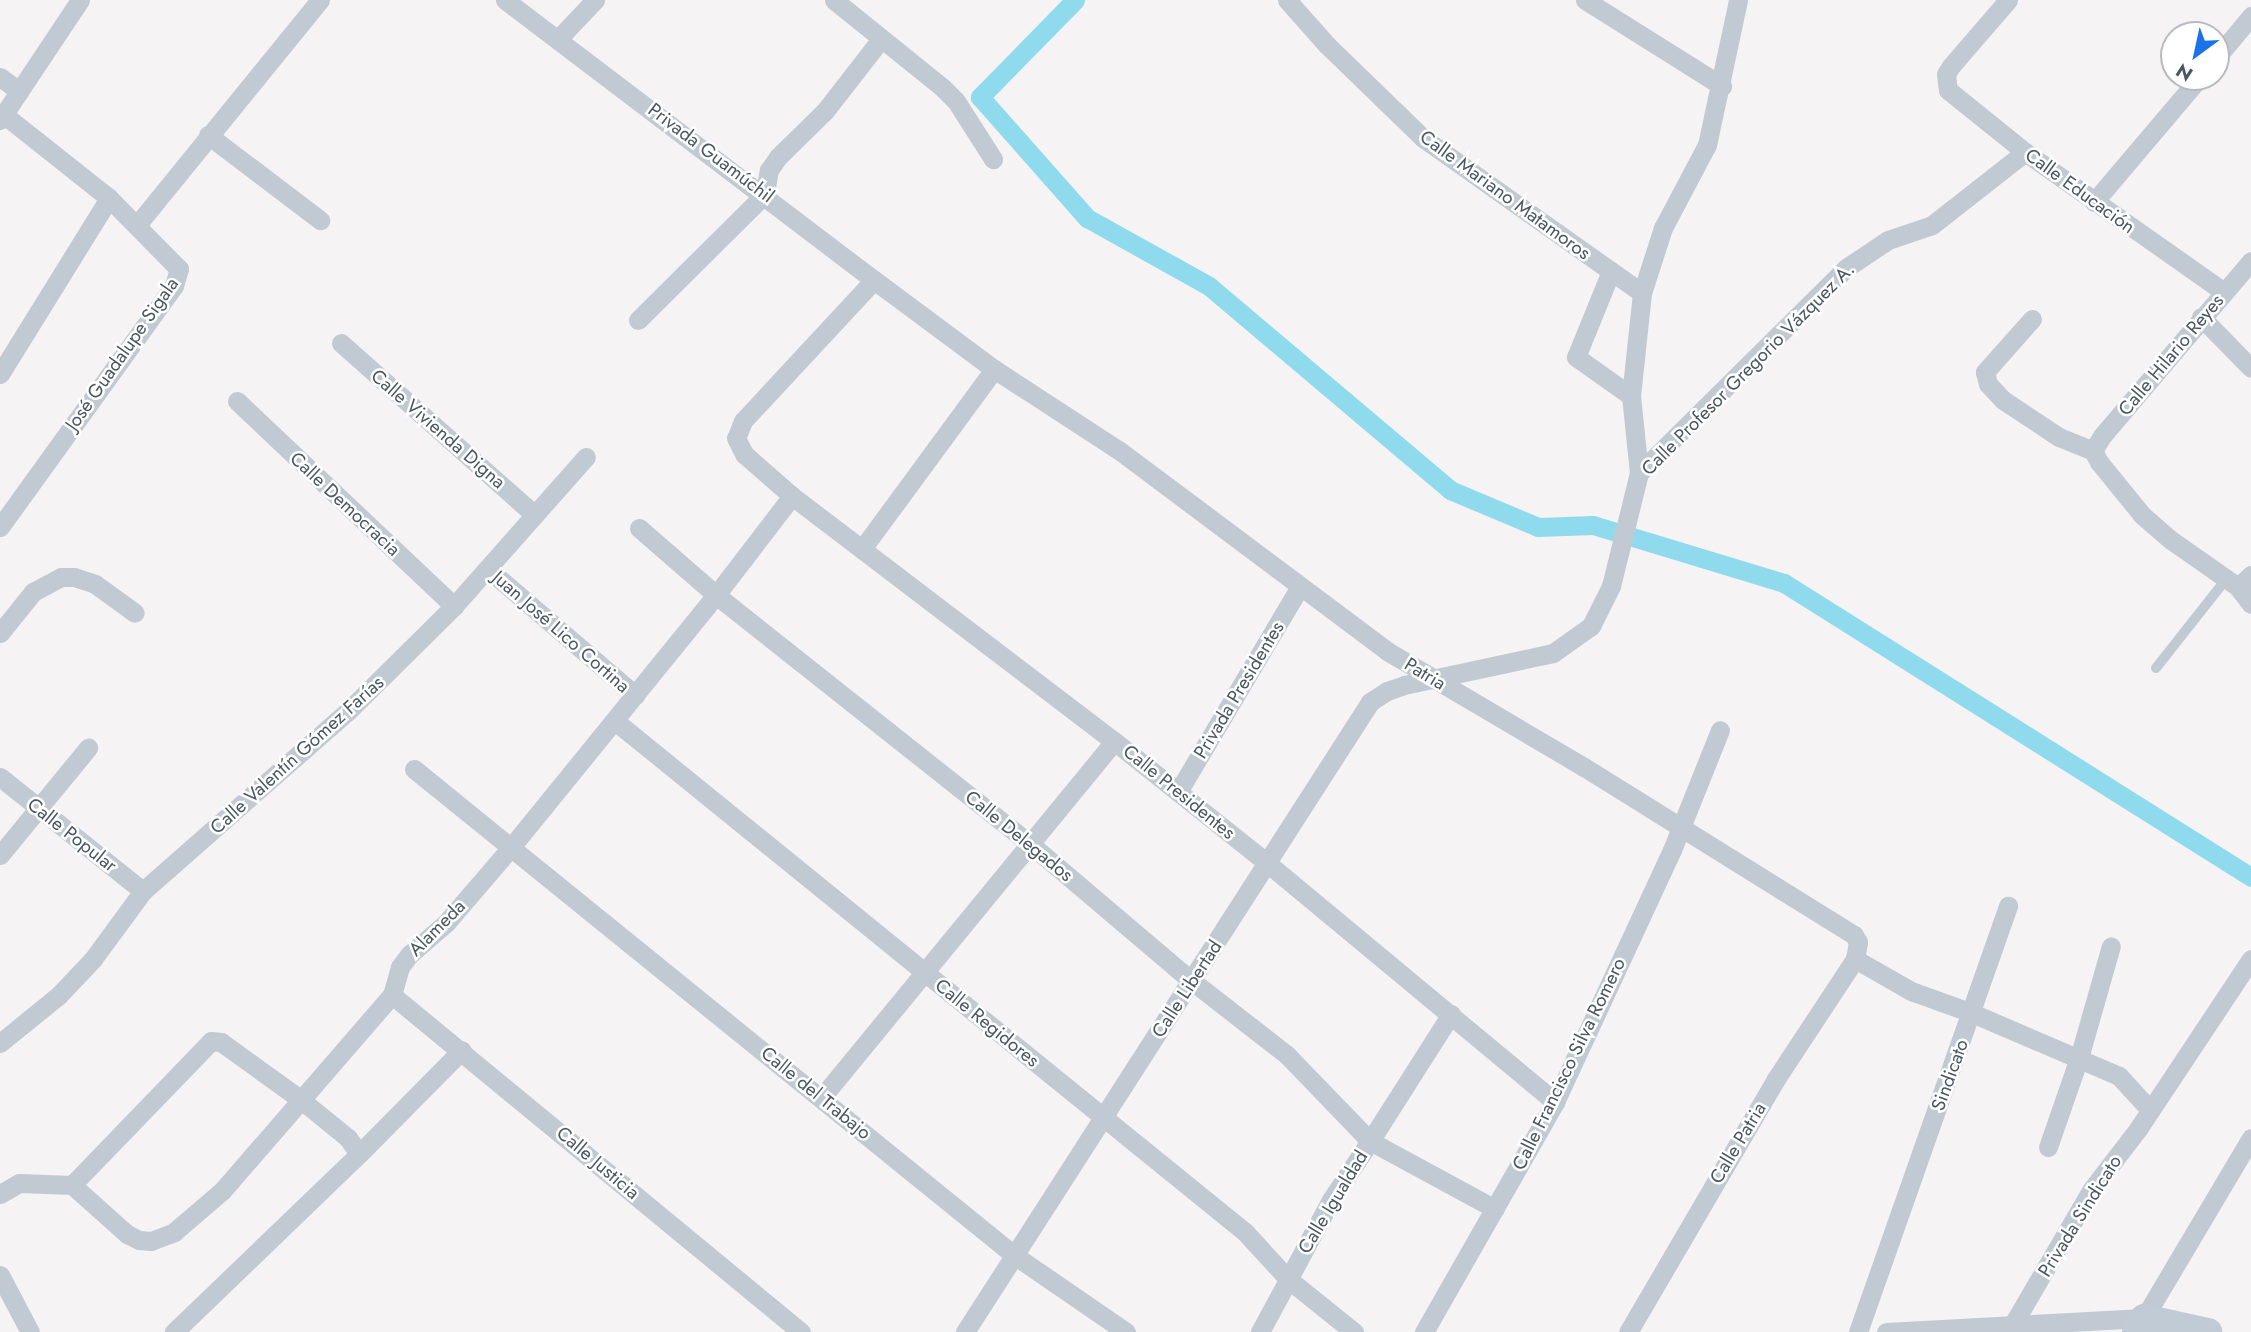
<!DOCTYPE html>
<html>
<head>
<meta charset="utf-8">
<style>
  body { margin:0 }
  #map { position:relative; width:2251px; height:1332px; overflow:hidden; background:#f5f3f3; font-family:Jost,sans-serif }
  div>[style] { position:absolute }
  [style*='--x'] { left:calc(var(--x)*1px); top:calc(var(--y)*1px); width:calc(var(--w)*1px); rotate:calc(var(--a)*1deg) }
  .canal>* { height:19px; margin:-9.5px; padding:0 9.5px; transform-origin:9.5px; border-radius:9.5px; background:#90daee }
  .lane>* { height:10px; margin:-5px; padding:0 5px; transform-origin:5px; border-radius:5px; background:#c1cad2 }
  .street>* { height:19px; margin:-9.5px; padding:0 9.5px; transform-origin:9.5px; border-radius:9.5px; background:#c1cad2 }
  .secondary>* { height:28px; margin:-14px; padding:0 14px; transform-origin:14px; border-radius:14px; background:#c1cbd6 }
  span { translate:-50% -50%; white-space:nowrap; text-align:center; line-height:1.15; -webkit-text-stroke:5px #fff; paint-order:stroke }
  .street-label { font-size:19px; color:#4a5661 }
  .north { position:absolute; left:2160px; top:21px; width:70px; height:70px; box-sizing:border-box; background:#fff; border:2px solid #b7bbc0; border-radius:50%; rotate:213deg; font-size:19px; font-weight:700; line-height:28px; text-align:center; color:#4a5661 }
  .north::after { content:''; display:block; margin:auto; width:24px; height:32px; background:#1a73e8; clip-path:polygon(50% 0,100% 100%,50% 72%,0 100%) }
</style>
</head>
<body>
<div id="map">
  <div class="canal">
    <i style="--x:1075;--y:0;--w:136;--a:134.4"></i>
    <i style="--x:980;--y:97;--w:162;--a:48.5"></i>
    <i style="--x:1087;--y:218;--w:140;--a:29.1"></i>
    <i style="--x:1209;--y:286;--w:316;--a:40.2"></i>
    <i style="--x:1450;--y:490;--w:95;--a:22.8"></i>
    <i style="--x:1538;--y:527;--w:55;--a:-2.1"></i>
    <i style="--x:1593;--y:525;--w:200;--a:16.9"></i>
    <i style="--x:1784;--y:583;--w:552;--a:32.19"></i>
  </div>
  <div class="lane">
    <i style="--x:2156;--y:668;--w:115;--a:-51.7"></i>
  </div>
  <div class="street">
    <i style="--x:505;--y:0;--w:463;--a:37.2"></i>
    <i style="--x:874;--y:280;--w:192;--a:132.9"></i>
    <i style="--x:743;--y:421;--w:18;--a:112"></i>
    <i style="--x:736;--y:438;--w:18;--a:63"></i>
    <i style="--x:744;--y:454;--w:64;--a:41.2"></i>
    <i style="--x:792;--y:496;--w:405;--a:37.3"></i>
    <i style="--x:1114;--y:741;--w:194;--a:38.5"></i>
    <i style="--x:1266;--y:862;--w:376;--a:39.7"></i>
    <i style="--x:834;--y:0;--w:140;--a:38.9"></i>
    <i style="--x:943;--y:88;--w:18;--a:45"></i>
    <i style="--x:956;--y:101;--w:69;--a:57.5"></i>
    <i style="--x:1287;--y:0;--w:60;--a:48.4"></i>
    <i style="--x:1327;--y:45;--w:134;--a:44.1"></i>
    <i style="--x:1423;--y:138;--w:268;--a:35.3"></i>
    <i style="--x:1585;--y:0;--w:162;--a:32.1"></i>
    <i style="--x:2008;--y:0;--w:87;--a:130.8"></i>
    <i style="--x:1951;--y:66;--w:9;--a:122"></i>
    <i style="--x:1946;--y:74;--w:16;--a:83"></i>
    <i style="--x:1948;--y:90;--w:99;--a:38.8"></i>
    <i style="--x:2025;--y:152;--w:242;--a:35.1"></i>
    <i style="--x:558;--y:39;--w:54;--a:-46.5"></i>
    <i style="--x:2216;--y:58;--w:55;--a:-50.2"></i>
    <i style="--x:0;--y:77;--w:24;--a:36"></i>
    <i style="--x:0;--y:120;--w:144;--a:-56.3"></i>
    <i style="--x:208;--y:135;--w:141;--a:37.2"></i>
    <i style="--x:2094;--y:202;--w:164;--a:-49.7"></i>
    <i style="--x:137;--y:225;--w:290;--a:-50.9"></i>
    <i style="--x:1611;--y:271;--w:93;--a:112.1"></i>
    <i style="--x:1576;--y:357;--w:67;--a:35.3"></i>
    <i style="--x:874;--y:280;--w:149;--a:36.6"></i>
    <i style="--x:994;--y:369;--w:150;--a:33.1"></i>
    <i style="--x:1120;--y:451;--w:334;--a:36.8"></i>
    <i style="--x:1387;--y:651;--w:229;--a:30.5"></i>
    <i style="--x:1584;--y:767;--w:318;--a:31.9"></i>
    <i style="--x:1854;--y:935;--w:8;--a:60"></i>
    <i style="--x:1858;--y:942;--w:17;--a:100"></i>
    <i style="--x:1855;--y:959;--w:144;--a:123.4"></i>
    <i style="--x:1776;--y:1079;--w:293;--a:120.3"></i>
    <i style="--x:2201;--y:317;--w:71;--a:45.6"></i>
    <i style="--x:2032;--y:319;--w:71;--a:131.6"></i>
    <i style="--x:1985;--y:372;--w:12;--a:76"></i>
    <i style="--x:1988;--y:384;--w:22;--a:47"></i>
    <i style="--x:2003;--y:400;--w:67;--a:33.5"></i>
    <i style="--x:2059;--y:437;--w:37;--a:22"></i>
    <i style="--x:2093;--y:451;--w:13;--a:61"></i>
    <i style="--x:2099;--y:462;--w:68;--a:50.9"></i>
    <i style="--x:2142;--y:515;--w:38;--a:41"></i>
    <i style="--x:2171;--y:540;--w:82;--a:35"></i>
    <i style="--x:2238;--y:587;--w:21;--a:53"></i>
    <i style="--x:638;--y:320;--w:179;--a:-44.8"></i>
    <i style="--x:765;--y:194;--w:24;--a:-81"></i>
    <i style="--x:769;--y:170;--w:16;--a:-55"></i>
    <i style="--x:778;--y:157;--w:66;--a:-44.4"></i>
    <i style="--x:825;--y:111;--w:91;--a:-52.1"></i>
    <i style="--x:341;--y:343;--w:259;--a:41.6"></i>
    <i style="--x:0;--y:374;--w:207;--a:-58.2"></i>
    <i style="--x:237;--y:401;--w:299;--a:43.4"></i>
    <i style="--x:2093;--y:451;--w:17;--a:-59"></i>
    <i style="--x:2102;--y:436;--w:230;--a:-49.6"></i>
    <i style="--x:1639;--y:473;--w:77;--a:-95.9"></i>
    <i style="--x:1631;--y:396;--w:104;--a:-83.9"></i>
    <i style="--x:1642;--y:293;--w:68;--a:-72.1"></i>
    <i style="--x:1663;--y:228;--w:94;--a:-62.1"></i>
    <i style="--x:1707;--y:145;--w:148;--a:-77.9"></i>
    <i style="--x:0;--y:527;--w:297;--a:-54.2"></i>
    <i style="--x:174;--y:286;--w:18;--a:-74"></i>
    <i style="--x:179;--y:269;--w:100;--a:-134.6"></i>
    <i style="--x:109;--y:198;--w:135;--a:-141.6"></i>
    <i style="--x:639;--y:528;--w:102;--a:41"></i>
    <i style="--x:716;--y:595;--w:399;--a:38.4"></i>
    <i style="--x:1029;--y:843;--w:214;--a:40.3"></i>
    <i style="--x:1192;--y:981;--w:120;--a:37.9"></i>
    <i style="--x:1287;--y:1055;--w:120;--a:46"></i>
    <i style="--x:1370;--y:1141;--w:71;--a:123.5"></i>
    <i style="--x:1331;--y:1200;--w:150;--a:118.3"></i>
    <i style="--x:862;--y:549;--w:223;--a:-53.7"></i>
    <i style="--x:488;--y:569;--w:194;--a:40.6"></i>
    <i style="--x:2238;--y:587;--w:18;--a:-43"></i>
    <i style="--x:0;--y:633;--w:53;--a:-51.2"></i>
    <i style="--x:33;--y:592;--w:32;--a:-28"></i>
    <i style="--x:61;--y:577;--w:13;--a:0"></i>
    <i style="--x:74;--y:577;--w:22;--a:18"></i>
    <i style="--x:95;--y:584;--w:49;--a:35.9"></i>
    <i style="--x:615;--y:721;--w:811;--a:39.05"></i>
    <i style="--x:1245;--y:1232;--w:64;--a:47.5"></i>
    <i style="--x:1288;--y:1279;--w:85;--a:38.8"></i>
    <i style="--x:414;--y:769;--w:772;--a:39.01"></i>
    <i style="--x:1014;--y:1255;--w:136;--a:34.5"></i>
    <i style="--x:0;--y:777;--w:183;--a:38.6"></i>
    <i style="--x:1178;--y:792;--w:237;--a:-59.3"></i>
    <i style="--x:0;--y:855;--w:139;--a:-50.6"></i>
    <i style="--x:1855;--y:959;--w:64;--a:29.7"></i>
    <i style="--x:1911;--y:991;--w:65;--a:19.8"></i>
    <i style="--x:1972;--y:1013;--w:160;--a:23.2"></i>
    <i style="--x:2119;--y:1076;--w:46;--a:47.6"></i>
    <i style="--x:392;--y:995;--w:530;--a:39.49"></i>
    <i style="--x:1451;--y:1014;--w:151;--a:122.5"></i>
    <i style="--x:1370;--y:1141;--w:142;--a:28.5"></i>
    <i style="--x:0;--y:1043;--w:76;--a:-39.1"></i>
    <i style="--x:59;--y:995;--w:50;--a:-46.6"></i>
    <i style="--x:93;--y:959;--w:84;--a:-53.7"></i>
    <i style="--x:143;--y:891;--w:271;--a:-41.3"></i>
    <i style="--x:347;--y:712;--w:151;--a:-44.7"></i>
    <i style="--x:454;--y:606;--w:199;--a:-48.5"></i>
    <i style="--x:822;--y:1097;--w:460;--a:-50.6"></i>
    <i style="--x:2048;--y:1147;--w:94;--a:-70.8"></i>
    <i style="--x:2079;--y:1058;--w:116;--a:-74.1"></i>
    <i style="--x:359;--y:1154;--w:146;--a:-45.3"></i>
    <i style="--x:72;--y:1185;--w:200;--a:-46"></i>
    <i style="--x:211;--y:1041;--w:10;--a:6"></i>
    <i style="--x:221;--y:1042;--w:97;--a:35.8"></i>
    <i style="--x:300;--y:1099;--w:62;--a:39.1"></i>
    <i style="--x:348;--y:1138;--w:19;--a:55"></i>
    <i style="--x:359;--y:1154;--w:257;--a:136.1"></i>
    <i style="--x:0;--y:1194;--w:22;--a:-30"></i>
    <i style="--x:19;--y:1183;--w:53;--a:2.2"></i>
    <i style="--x:72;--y:1185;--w:74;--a:41.7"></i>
    <i style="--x:127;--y:1234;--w:13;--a:27"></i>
    <i style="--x:139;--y:1240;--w:12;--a:5"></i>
    <i style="--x:151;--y:1241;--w:25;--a:-21"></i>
    <i style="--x:174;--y:1232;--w:63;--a:-40.5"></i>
    <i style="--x:222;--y:1191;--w:259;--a:-49.1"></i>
    <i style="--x:392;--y:995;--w:29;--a:-74"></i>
    <i style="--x:400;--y:967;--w:15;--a:-53"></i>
    <i style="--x:409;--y:955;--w:49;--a:-40.9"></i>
    <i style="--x:446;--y:923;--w:101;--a:-49.4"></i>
    <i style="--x:512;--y:846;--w:323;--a:-50.9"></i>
    <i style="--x:716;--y:595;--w:125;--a:-52.5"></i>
    <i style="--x:0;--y:1275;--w:64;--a:62.2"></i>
    <i style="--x:2009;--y:1331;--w:164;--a:-59.7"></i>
    <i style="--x:2092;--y:1189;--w:76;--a:-52.5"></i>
    <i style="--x:2138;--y:1129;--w:204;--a:-56.4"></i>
    <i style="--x:965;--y:1332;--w:749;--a:-57.26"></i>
    <i style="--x:1370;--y:702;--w:20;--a:-33"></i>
    <i style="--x:1387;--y:691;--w:18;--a:-19"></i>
    <i style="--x:1404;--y:685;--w:152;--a:-12.1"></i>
    <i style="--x:1553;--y:653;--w:47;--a:-35.4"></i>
    <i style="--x:1591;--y:626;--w:45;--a:-63.4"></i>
    <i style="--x:1611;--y:586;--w:116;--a:-76.1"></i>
    <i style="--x:1639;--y:473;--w:291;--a:-44.7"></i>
    <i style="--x:1846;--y:268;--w:50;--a:-33.7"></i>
    <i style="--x:1888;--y:240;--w:46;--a:-18.8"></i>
    <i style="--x:1932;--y:225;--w:118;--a:-38.1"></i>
    <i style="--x:1424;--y:1332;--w:265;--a:-60.3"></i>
    <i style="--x:1555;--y:1102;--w:278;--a:-65.1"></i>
    <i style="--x:1672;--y:850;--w:129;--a:-68.2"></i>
    <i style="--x:1858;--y:1332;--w:452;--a:-70.6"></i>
    <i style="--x:1886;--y:1332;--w:258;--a:-3.1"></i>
    <i style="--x:2144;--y:1318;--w:209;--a:-59.3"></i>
  </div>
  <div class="secondary">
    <i style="--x:2136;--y:1332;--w:16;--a:-60"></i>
    <i style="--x:2144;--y:1318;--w:66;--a:12.3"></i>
  </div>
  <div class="street-label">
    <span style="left:711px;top:153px;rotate:37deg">Privada Guamúchil</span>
    <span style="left:2080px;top:191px;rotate:36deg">Calle Educación</span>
    <span style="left:1505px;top:195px;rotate:36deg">Calle Mariano Matamoros</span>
    <span style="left:122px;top:354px;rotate:-55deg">José Guadalupe Sigala</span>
    <span style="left:2171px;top:355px;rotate:-50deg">Calle Hilario Reyes</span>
    <span style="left:1748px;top:369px;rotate:-45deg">Calle Profesor Gregorio Vázquez A.</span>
    <span style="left:438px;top:429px;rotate:41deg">Calle Vivienda Digna</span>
    <span style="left:345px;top:504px;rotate:43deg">Calle Democracia</span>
    <span style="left:561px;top:632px;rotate:41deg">Juan José Lico Cortina</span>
    <span style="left:1425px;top:674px;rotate:31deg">Patria</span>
    <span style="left:1239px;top:690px;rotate:-59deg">Privada Presidentes</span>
    <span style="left:297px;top:755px;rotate:-42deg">Calle Valentín Gómez Farías</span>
    <span style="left:1179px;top:792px;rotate:39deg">Calle Presidentes</span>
    <span style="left:72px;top:835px;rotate:38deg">Calle Popular</span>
    <span style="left:1019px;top:836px;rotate:39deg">Calle Delegados</span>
    <span style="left:437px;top:928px;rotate:-45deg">Alameda</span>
    <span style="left:1187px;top:989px;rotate:-57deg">Calle Libertad</span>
    <span style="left:987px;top:1023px;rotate:39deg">Calle Regidores</span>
    <span style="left:1569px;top:1064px;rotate:-64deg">Calle Francisco Silva Romero</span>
    <span style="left:1950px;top:1075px;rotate:-70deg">Sindicato</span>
    <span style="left:816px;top:1093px;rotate:39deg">Calle del Trabajo</span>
    <span style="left:1738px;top:1143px;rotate:-59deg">Calle Patria</span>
    <span style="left:598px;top:1163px;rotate:40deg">Calle Justicia</span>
    <span style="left:1333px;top:1202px;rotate:-59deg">Calle Igualdad</span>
    <span style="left:2080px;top:1216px;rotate:-58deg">Privada Sindicato</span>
  </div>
  <div class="north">N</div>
</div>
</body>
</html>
